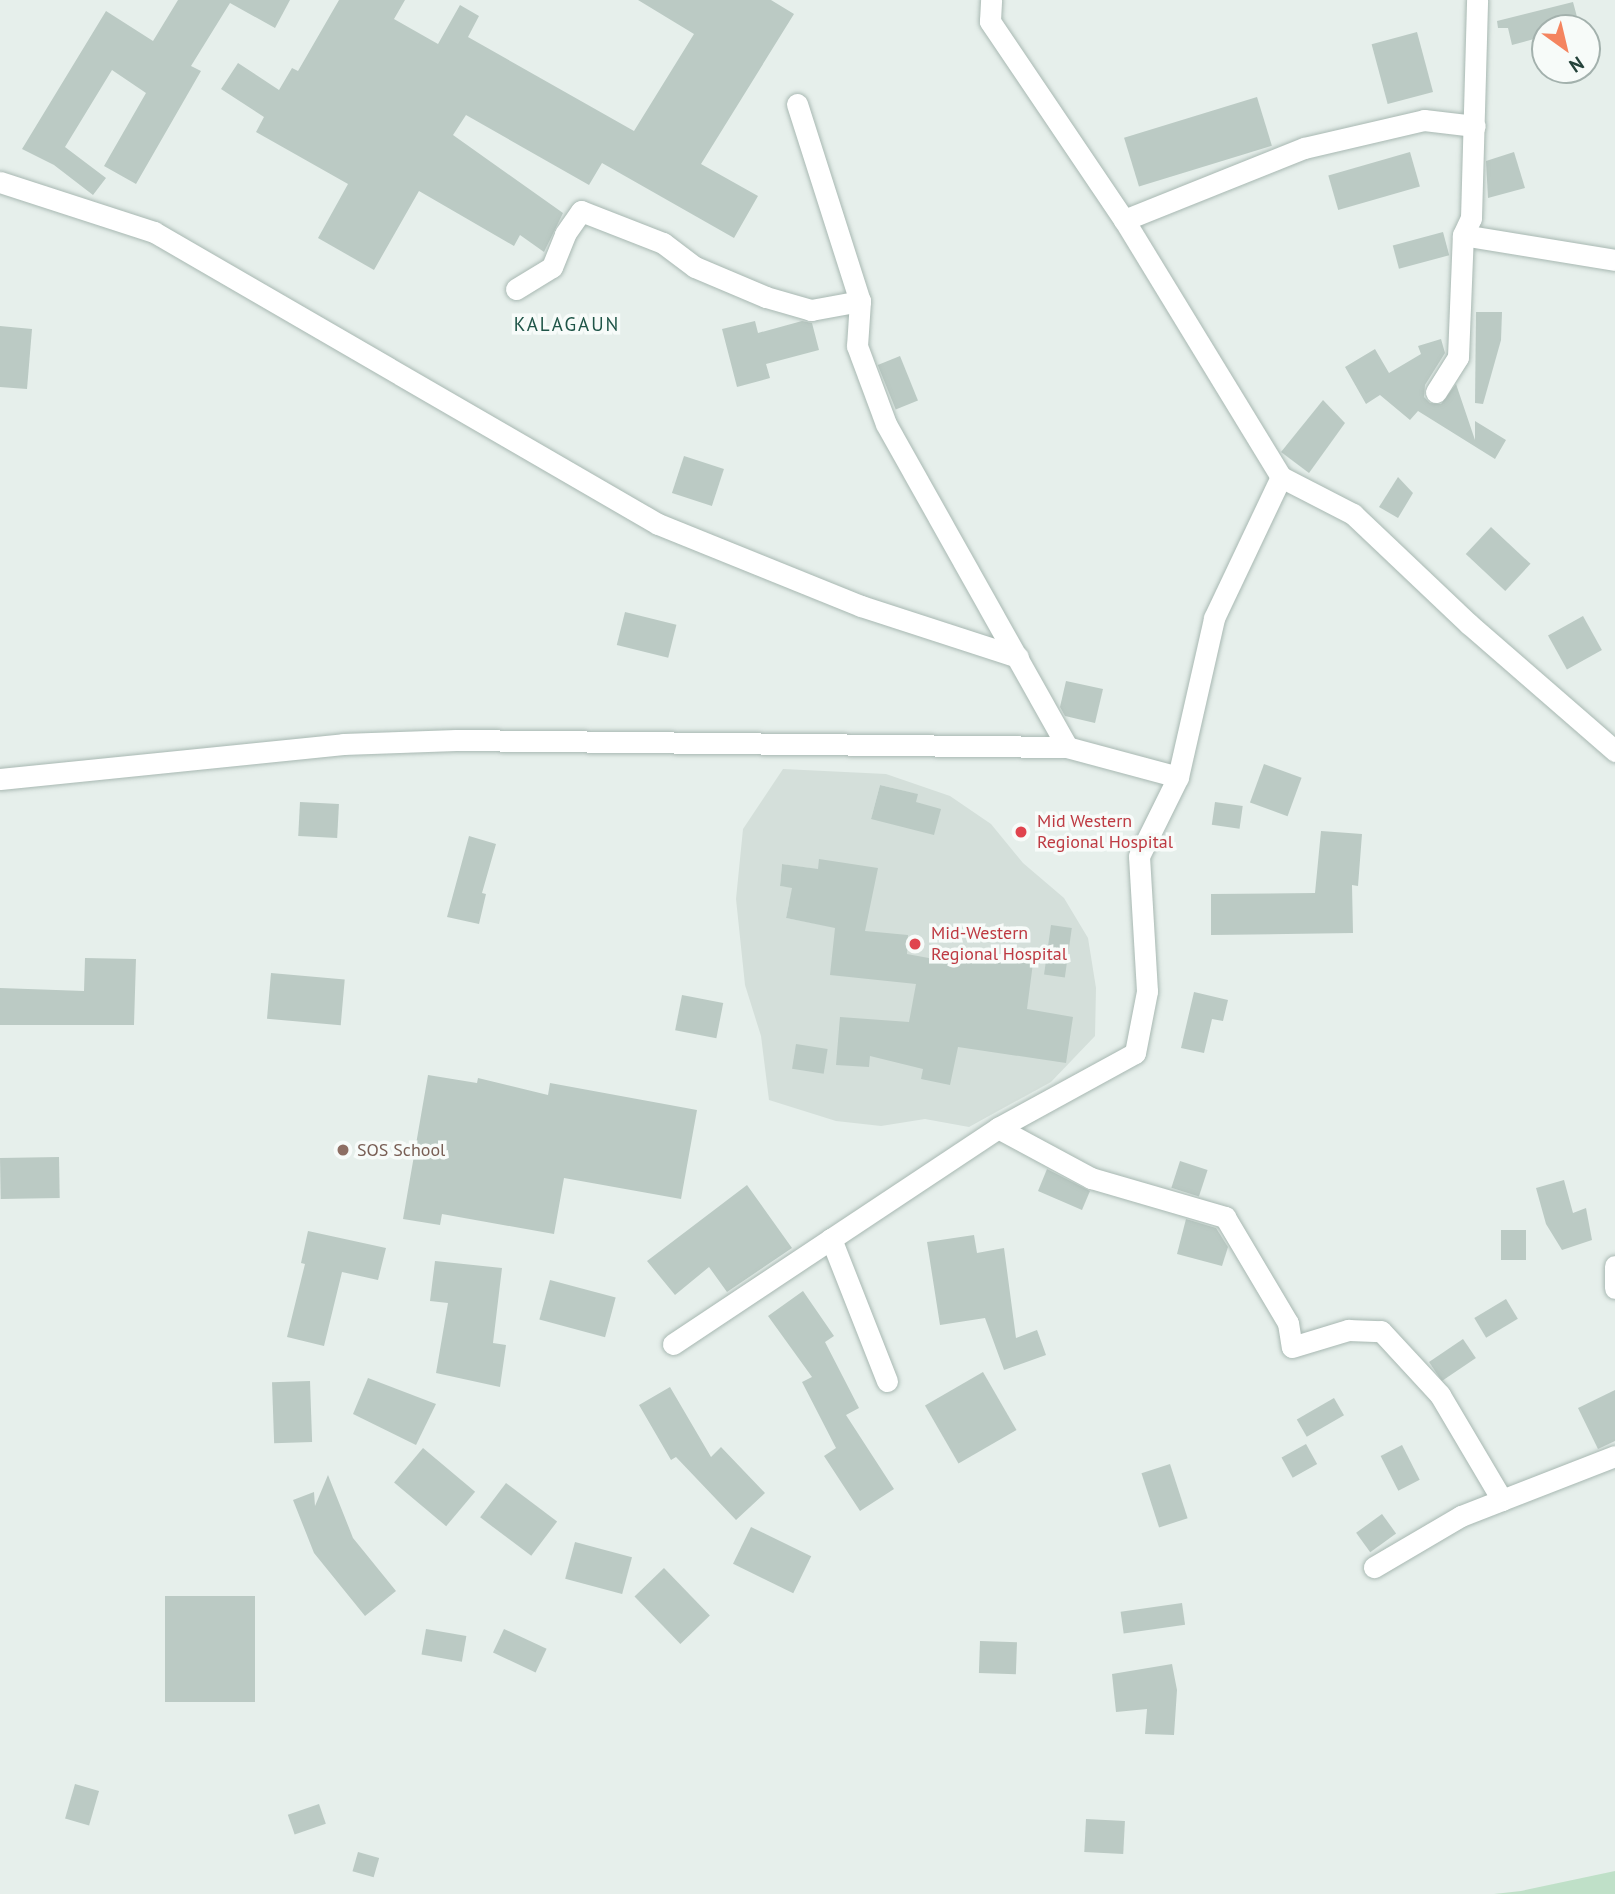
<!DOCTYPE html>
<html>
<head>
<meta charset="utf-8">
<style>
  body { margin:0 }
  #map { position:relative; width:1615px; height:1894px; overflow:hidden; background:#e6efeb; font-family:"PT Sans",sans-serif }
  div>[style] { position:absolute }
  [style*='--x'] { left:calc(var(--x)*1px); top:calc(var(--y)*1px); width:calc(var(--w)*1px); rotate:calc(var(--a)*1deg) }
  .built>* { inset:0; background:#d4dfda }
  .green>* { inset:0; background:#bfe0c8 }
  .building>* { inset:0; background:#bbcac4; transform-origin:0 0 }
  .roads { filter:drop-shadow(0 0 2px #a8b8b2) drop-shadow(0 0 2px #a8b8b2) }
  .minor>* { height:21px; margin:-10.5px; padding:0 10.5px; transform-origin:10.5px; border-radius:10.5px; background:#fff }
  .dots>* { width:19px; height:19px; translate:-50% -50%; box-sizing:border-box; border:4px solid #f7fbf9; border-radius:50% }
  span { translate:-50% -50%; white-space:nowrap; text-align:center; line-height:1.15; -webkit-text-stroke:7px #f7fbf9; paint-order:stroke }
  .health-label { font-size:18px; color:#be3a42 }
  .left { translate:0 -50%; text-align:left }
  .education-label { font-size:18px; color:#785e54 }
  .neighbourhood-label { font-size:19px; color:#1f5548; letter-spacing:2px }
  .north { position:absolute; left:1531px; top:14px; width:70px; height:70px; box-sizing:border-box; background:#f7fbf9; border:2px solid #a3b1ad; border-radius:50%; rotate:146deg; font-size:19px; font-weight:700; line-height:28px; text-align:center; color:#24423a }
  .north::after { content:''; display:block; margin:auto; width:24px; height:32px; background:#f4845f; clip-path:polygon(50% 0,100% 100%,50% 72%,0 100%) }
</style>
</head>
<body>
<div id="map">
  <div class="built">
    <i style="clip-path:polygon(evenodd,783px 769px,886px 774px,950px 796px,991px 824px,1023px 863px,1064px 898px,1088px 938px,1096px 988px,1095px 1036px,1051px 1082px,969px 1127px,925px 1119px,881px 1126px,836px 1121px,769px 1100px,761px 1036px,745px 985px,736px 899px,743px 829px,783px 769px,880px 785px,917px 794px,871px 819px,880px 785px,783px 769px,782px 864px,809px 868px,806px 889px,780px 886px,782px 864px,783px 769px,789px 903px,834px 927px,786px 918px,789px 903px,783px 769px,965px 949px,1033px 963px,1020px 1025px,952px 1011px,965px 949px)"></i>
  </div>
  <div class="green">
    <i style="clip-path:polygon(1615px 1871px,1615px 1894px,1494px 1894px,1521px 1891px)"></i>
  </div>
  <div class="building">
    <i style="clip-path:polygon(178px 0,290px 0,275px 28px,230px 3px,191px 66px,201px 71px,136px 184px,104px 166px,146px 93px,112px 70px,65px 147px,106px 178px,93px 195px,54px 165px,22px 149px,106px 11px,153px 41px)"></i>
    <i style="clip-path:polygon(339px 0,405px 0,394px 19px,438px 44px,460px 5px,479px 16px,468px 37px,634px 131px,694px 34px,638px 0,771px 0,794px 14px,701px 164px,758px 196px,734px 238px,602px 163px,589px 185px,466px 115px,453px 135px,563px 213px,544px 252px,520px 235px,514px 246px,419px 191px,374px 270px,318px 238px,348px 184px,256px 132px,264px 117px,221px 89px,238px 63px,279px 90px,292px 68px,298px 71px)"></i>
    <i style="clip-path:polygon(1573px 2px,1580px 28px,1545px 28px,1545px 36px,1512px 45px,1508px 28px,1498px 28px,1497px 21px)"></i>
    <i style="left:1417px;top:32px;width:62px;height:47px;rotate:75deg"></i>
    <i style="left:1257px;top:97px;width:51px;height:139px;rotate:73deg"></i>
    <i style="left:1410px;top:152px;width:36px;height:85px;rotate:74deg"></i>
    <i style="clip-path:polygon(1514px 152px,1525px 188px,1488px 198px,1486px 161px)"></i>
    <i style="left:1443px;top:232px;width:24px;height:52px;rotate:75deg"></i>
    <i style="clip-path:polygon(1476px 312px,1502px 312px,1501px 340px,1483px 404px,1475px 403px)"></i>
    <i style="clip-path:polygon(755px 321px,758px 333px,802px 321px,812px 323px,819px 350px,766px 364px,770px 378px,737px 387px,722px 329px)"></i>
    <i style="clip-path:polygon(0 326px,32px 329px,27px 389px,0 387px)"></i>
    <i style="clip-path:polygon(1441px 339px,1445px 353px,1425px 385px,1424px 397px,1430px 403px,1441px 404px,1456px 384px,1475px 440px,1475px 421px,1506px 440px,1495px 459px,1418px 411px,1410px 420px,1380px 395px,1366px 404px,1345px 367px,1375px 349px,1389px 373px,1421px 354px,1418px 346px)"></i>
    <i style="left:900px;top:356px;width:48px;height:24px;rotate:68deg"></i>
    <i style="clip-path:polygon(1323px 400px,1345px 423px,1309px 473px,1281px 452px)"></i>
    <i style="left:684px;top:456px;width:42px;height:39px;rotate:18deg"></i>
    <i style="clip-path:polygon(1398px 477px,1413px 493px,1398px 518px,1379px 507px)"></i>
    <i style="left:1491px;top:527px;width:54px;height:37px;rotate:43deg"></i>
    <i style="left:625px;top:612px;width:53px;height:34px;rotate:14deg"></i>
    <i style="left:1583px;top:616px;width:39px;height:40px;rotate:61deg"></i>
    <i style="clip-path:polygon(1066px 681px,1103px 689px,1095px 723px,1065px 716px,1060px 707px)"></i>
    <i style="left:1264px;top:764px;width:40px;height:41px;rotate:20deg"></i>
    <i style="clip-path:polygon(880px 785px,918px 794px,916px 802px,941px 809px,934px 835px,871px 819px)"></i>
    <i style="left:300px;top:802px;width:39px;height:34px;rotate:3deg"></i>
    <i style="left:1215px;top:802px;width:28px;height:23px;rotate:8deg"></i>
    <i style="clip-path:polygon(1321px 831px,1362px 834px,1358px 886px,1352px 885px,1353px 933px,1211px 935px,1211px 894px,1315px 893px)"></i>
    <i style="clip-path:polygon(469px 836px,496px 844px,482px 893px,486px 894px,479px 924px,447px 917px)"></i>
    <i style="clip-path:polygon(819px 859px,878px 868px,865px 931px,908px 935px,907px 954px,961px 964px,964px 949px,1033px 963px,1027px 1009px,1073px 1017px,1066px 1063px,958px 1047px,950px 1085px,921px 1079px,923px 1069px,870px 1056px,869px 1067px,836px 1065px,840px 1017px,909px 1022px,916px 984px,830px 975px,835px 928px,786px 918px,792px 888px,780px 886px,782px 864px,818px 869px)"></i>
    <i style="left:1051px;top:925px;width:21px;height:50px;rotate:8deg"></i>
    <i style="clip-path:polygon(85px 958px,136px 959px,134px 1025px,0 1025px,0 988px,84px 991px)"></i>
    <i style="left:271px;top:973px;width:74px;height:46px;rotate:5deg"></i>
    <i style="clip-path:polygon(1194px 992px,1228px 1000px,1223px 1021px,1212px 1019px,1204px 1053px,1181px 1048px)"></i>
    <i style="left:682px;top:995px;width:42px;height:36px;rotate:11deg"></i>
    <i style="left:796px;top:1044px;width:32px;height:25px;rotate:9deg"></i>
    <i style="clip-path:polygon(428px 1075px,477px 1083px,478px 1078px,548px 1095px,550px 1083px,697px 1110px,681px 1199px,564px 1178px,554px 1234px,442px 1214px,440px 1225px,403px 1219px)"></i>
    <i style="left:59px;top:1157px;width:41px;height:59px;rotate:89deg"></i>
    <i style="left:1180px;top:1161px;width:29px;height:28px;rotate:18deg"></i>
    <i style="clip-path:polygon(1047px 1169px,1090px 1191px,1082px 1210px,1038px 1191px)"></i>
    <i style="clip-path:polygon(1564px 1180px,1573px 1213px,1586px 1208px,1592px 1240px,1562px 1250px,1546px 1224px,1536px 1188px)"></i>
    <i style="clip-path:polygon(747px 1185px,792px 1248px,727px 1292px,709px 1267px,675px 1295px,647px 1261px)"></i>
    <i style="clip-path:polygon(1186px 1219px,1216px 1228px,1228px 1247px,1222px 1266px,1177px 1254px)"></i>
    <i style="left:1501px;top:1230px;width:25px;height:30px"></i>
    <i style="clip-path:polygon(308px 1231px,386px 1248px,378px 1280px,342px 1272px,324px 1346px,287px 1337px,305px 1264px,301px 1263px)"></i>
    <i style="clip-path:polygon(974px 1235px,977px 1253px,1004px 1248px,1016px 1338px,1037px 1330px,1046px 1355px,1004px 1370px,985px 1318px,940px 1325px,927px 1242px)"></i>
    <i style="clip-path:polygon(435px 1261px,502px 1268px,493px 1343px,506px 1345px,500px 1387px,436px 1373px,448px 1303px,430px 1301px)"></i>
    <i style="left:550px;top:1280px;width:68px;height:41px;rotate:15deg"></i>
    <i style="clip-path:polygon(803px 1291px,834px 1336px,825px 1342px,859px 1408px,846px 1415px,894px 1489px,860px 1511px,824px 1456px,836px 1448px,802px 1382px,812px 1377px,768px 1316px)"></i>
    <i style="left:1506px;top:1299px;width:23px;height:37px;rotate:59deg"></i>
    <i style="left:1463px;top:1339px;width:23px;height:41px;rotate:56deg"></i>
    <i style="left:983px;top:1372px;width:67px;height:67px;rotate:60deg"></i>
    <i style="clip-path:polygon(368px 1378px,436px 1404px,416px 1445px,353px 1414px)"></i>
    <i style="left:310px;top:1381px;width:61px;height:38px;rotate:88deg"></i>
    <i style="clip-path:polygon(670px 1387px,711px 1457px,721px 1447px,765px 1493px,736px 1520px,676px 1457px,671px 1460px,639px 1405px)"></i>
    <i style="clip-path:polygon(1615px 1390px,1615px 1441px,1598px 1449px,1578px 1408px)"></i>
    <i style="left:1334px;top:1398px;width:20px;height:43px;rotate:60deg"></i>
    <i style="left:1306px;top:1444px;width:23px;height:28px;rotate:61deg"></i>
    <i style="left:1402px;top:1445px;width:39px;height:24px;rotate:63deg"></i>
    <i style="left:423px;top:1448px;width:68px;height:45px;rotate:40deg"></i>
    <i style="left:1170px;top:1464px;width:57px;height:30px;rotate:72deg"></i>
    <i style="clip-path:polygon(328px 1475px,353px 1538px,396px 1591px,365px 1616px,314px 1553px,293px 1500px,314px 1492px,315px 1506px)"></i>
    <i style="left:506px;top:1483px;width:64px;height:43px;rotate:37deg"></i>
    <i style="left:1382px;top:1514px;width:24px;height:32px;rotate:54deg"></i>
    <i style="left:751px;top:1527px;width:67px;height:41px;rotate:26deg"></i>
    <i style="left:575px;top:1542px;width:59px;height:38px;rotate:15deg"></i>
    <i style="left:664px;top:1568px;width:66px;height:41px;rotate:46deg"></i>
    <i style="left:165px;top:1596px;width:90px;height:106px"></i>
    <i style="left:1182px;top:1603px;width:22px;height:62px;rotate:82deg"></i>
    <i style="left:426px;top:1629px;width:41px;height:26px;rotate:10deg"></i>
    <i style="left:504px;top:1629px;width:47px;height:26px;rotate:25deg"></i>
    <i style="left:980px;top:1641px;width:37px;height:32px;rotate:2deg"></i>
    <i style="clip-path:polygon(1172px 1664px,1177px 1690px,1174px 1735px,1145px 1734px,1147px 1709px,1116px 1712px,1112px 1674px)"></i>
    <i style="left:75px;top:1784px;width:25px;height:36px;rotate:16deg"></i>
    <i style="left:319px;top:1804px;width:21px;height:33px;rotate:71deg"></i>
    <i style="left:1086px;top:1819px;width:39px;height:33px;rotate:3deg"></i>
    <i style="left:358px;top:1852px;width:22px;height:20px;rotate:16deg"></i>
  </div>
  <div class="roads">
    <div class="minor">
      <i style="--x:797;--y:104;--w:207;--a:72.3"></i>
      <i style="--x:860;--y:301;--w:45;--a:93.8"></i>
      <i style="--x:857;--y:346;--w:83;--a:69.6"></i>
      <i style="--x:886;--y:424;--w:370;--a:60.7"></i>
      <i style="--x:0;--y:182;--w:162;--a:18"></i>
      <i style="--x:154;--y:232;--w:582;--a:30.09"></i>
      <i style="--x:658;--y:524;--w:219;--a:22"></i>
      <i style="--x:861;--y:606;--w:165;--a:18"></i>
      <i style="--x:1124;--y:220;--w:194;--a:-21.8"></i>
      <i style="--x:1304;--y:148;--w:123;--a:-13.1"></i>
      <i style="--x:1424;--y:120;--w:51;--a:6.7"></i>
      <i style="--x:1463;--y:235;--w:19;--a:-65"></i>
      <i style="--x:1471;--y:218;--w:218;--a:-88.4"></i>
      <i style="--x:516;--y:289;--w:42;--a:-31.4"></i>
      <i style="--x:552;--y:267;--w:35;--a:-68"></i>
      <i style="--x:565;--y:234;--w:28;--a:-55"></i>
      <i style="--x:581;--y:211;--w:88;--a:21.3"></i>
      <i style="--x:663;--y:243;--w:40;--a:37"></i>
      <i style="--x:695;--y:267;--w:77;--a:22.9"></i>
      <i style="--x:766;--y:297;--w:47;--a:16.1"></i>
      <i style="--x:811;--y:310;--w:50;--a:-10.4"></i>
      <i style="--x:1436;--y:392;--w:41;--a:-57.8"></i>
      <i style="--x:1458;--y:357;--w:122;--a:-87.7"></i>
      <i style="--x:1463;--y:235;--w:154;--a:9.3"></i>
      <i style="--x:1281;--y:477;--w:81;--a:27.2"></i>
      <i style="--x:1353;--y:514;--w:160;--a:43.5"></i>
      <i style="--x:1469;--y:624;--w:194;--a:41"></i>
      <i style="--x:0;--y:779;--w:345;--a:-5.8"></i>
      <i style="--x:343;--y:744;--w:113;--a:-2"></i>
      <i style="--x:456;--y:740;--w:611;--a:0.66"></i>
      <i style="--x:1067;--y:747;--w:115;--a:15.1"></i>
      <i style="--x:998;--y:1128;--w:106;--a:28.3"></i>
      <i style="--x:1091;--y:1178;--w:140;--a:16.2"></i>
      <i style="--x:1225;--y:1217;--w:123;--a:59.3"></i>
      <i style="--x:1288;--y:1323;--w:24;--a:81"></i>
      <i style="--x:1292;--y:1347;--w:59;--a:-16.9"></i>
      <i style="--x:1348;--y:1330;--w:33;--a:2"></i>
      <i style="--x:1381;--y:1331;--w:87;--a:47.3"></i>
      <i style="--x:1440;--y:1395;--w:122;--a:59.4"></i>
      <i style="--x:1502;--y:1500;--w:44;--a:158.7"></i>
      <i style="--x:1461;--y:1516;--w:101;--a:149.6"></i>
      <i style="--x:1615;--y:1266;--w:22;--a:90"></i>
      <i style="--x:673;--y:1344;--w:190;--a:-33.6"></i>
      <i style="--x:887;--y:1381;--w:153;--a:-111.5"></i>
      <i style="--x:831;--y:1239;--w:201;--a:-33.6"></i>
      <i style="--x:998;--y:1128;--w:156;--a:-28.7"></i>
      <i style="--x:1135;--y:1053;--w:63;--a:-79"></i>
      <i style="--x:1147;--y:991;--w:135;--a:-93.4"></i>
      <i style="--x:1139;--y:856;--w:88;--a:-63.7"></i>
      <i style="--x:1178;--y:777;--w:163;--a:-77.2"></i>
      <i style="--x:1214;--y:618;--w:156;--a:-64.6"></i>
      <i style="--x:1281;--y:477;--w:301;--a:-121.4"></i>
      <i style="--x:1124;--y:220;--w:240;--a:-124"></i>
      <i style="--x:990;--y:21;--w:21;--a:-87"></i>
      <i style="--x:1502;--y:1500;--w:121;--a:-21.3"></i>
    </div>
  </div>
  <div class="dots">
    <i style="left:1021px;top:832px;background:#e0444e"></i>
    <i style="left:915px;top:944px;background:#e0444e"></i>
    <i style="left:343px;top:1150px;background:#8d6e63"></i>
  </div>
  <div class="health-label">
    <span class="left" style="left:1037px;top:832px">Mid Western<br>Regional Hospital</span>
    <span class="left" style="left:931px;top:944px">Mid-Western<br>Regional Hospital</span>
  </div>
  <div class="education-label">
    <span class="left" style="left:357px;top:1150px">SOS School</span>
  </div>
  <div class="neighbourhood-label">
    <span style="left:567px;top:325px">KALAGAUN</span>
  </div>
  <div class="north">N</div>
</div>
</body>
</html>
